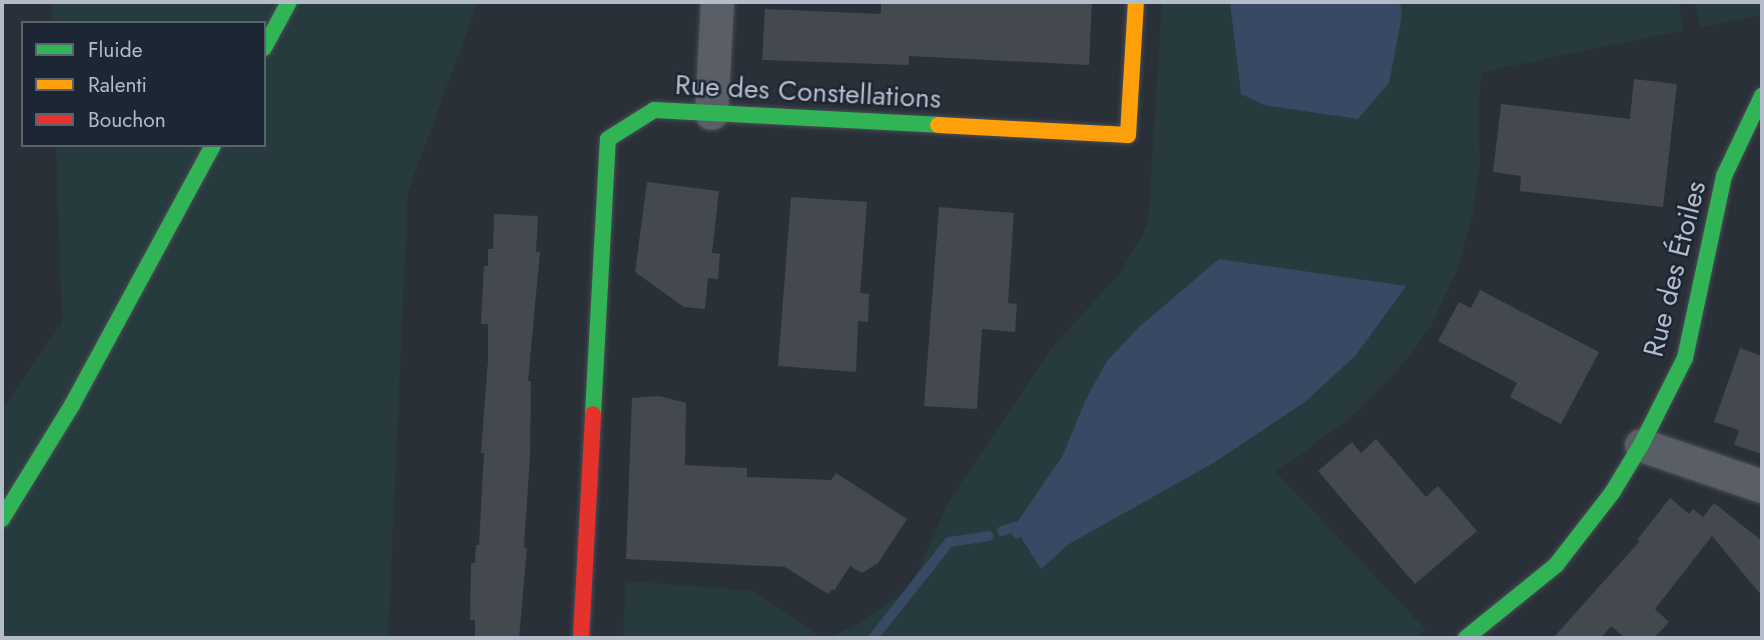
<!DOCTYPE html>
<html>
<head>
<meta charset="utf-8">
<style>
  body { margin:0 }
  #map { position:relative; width:1764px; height:640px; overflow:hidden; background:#2a3038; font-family:Jost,sans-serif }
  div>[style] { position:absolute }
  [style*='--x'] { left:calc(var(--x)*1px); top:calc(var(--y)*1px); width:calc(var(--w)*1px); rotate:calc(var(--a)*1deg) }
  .green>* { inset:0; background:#273a3e }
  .water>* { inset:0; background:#384963 }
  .stream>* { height:10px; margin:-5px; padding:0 5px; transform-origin:5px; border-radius:5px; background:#384963 }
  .building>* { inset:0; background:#444950 }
  .roads { filter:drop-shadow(0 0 2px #484c53) drop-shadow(0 0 2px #484c53) }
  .street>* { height:33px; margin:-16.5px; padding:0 16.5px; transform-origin:16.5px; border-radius:16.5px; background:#5a5e66 }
  .fast>* { height:16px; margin:-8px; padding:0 8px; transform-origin:8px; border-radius:8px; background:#30b455 }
  .slow>* { height:16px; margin:-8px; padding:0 8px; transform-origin:8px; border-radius:8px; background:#ff9f0a }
  .jam>* { height:16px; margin:-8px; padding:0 8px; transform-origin:8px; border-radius:8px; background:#e5322d }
  span { translate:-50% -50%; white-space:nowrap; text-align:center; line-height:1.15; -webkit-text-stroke:5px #1d2633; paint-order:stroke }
  .street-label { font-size:28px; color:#b4bcc9 }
  .frame { position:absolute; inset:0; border:4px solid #b4bcc9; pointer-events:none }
  .legend { position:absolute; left:21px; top:21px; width:245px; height:126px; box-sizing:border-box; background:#1d2633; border:2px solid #59626f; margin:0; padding:9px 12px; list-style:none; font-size:21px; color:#b4bcc9 }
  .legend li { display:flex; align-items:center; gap:14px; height:35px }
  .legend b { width:35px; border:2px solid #59626f }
</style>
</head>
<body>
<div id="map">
  <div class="green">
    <i style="clip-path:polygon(51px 2px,478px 2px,408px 191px,388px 638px,2px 638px,2px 409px,62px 323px,56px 145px,264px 145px,264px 23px,52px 23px)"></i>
    <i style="clip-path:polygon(1162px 2px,1678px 2px,1684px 30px,1482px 72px,1478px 107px,1480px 161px,1472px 218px,1456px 272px,1431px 326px,1401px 366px,1355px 414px,1276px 472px,1426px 630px,1412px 638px,826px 638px,852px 627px,910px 589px,950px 499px,1052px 348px,1120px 273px,1148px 225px)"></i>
    <i style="clip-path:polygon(1695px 2px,1762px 2px,1762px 15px,1700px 27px)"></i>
    <i style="clip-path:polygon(626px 581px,753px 591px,822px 638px,623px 638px)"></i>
  </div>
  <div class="water">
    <i style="clip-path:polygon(1230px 2px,1399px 2px,1402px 9px,1400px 26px,1389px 83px,1358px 119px,1264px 105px,1241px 94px)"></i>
    <i style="clip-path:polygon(1219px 259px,1406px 286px,1356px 355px,1305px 402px,1215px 462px,1069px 544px,1041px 569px,1014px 527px,1063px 455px,1085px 401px,1107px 361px,1138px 328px)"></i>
  </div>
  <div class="stream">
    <i style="--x:1002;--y:531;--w:13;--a:-18"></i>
    <i style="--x:1014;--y:527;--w:7;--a:63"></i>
    <i style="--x:873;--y:638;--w:122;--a:-51.6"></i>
    <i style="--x:949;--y:542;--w:40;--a:-8.5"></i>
  </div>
  <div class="building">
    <i style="clip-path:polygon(881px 2px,1092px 2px,1089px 65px,909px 56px,909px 65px,762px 60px,765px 9px,881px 14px)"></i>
    <i style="clip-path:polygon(1634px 79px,1677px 84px,1663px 207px,1520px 191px,1521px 176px,1493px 172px,1501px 104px,1630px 119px)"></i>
    <i style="clip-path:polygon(647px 182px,719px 191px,712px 253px,720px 254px,718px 279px,708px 278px,705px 309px,684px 307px,635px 272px)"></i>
    <i style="clip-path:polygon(791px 197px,867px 202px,860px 293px,869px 294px,868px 322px,858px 321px,856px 372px,778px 366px)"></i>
    <i style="clip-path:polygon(939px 207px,1014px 213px,1008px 303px,1017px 304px,1015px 332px,982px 329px,977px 409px,924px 406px)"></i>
    <i style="clip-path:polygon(494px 214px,538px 216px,536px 252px,540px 252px,528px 381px,531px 381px,530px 456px,524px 547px,527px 548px,519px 638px,475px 638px,475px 620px,470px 620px,471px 563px,475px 563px,476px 545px,479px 545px,484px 453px,481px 453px,488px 360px,488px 324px,481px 324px,484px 266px,488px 266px,488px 249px,493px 249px)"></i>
    <i style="clip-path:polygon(1480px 290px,1599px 352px,1561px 424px,1510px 397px,1517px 383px,1438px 341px,1459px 302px,1471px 308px)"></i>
    <i style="clip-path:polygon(1740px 348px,1762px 356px,1762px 454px,1734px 445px,1739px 430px,1714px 422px)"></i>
    <i style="clip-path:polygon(659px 396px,686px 403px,685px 465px,747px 468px,747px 477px,831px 480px,836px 473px,907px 519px,878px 563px,862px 573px,850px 566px,834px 591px,832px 589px,828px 594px,785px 567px,626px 559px,632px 398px)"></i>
    <i style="clip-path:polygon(1376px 439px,1426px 497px,1438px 486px,1477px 531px,1415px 584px,1318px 471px,1352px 442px,1361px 453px)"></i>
    <i style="clip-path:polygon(1670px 498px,1689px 514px,1693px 509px,1703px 517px,1714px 503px,1762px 541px,1762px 596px,1712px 536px,1655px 609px,1669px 622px,1654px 638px,1625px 638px,1611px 626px,1601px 638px,1553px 638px,1640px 541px,1637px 540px)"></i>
  </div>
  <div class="roads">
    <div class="street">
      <i style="--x:711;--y:113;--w:111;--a:-86.9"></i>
      <i style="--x:1641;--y:445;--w:128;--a:18.7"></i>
    </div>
    <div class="fast">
      <i style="--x:264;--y:48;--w:52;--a:-61.5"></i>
      <i style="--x:593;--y:414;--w:275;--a:-86.9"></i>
      <i style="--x:608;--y:139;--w:54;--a:-32.2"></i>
      <i style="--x:654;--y:110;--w:284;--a:3"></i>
      <i style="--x:2;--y:519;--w:134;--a:-58.4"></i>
      <i style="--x:72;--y:405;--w:296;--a:-61.5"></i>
      <i style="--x:1466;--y:638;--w:116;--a:-39"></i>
      <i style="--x:1556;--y:565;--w:91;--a:-52.1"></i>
      <i style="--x:1612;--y:493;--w:56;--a:-58.9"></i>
      <i style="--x:1641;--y:445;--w:97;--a:-63.2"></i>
      <i style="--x:1685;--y:358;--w:186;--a:-77.9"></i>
      <i style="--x:1724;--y:176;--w:89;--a:-64.6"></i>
    </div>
    <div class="slow">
      <i style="--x:938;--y:125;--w:190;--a:3"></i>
      <i style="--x:1128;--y:135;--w:133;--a:-86.6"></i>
    </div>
    <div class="jam">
      <i style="--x:581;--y:638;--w:224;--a:-86.9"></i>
    </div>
  </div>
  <div class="street-label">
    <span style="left:808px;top:92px;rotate:3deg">Rue des Constellations</span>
    <span style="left:1675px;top:269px;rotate:-76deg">Rue des Étoiles</span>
  </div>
  <div class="frame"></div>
  <ul class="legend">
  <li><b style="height:9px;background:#30b455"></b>Fluide</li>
  <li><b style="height:9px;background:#ff9f0a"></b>Ralenti</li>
  <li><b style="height:9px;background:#e5322d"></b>Bouchon</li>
  </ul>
</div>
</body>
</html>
